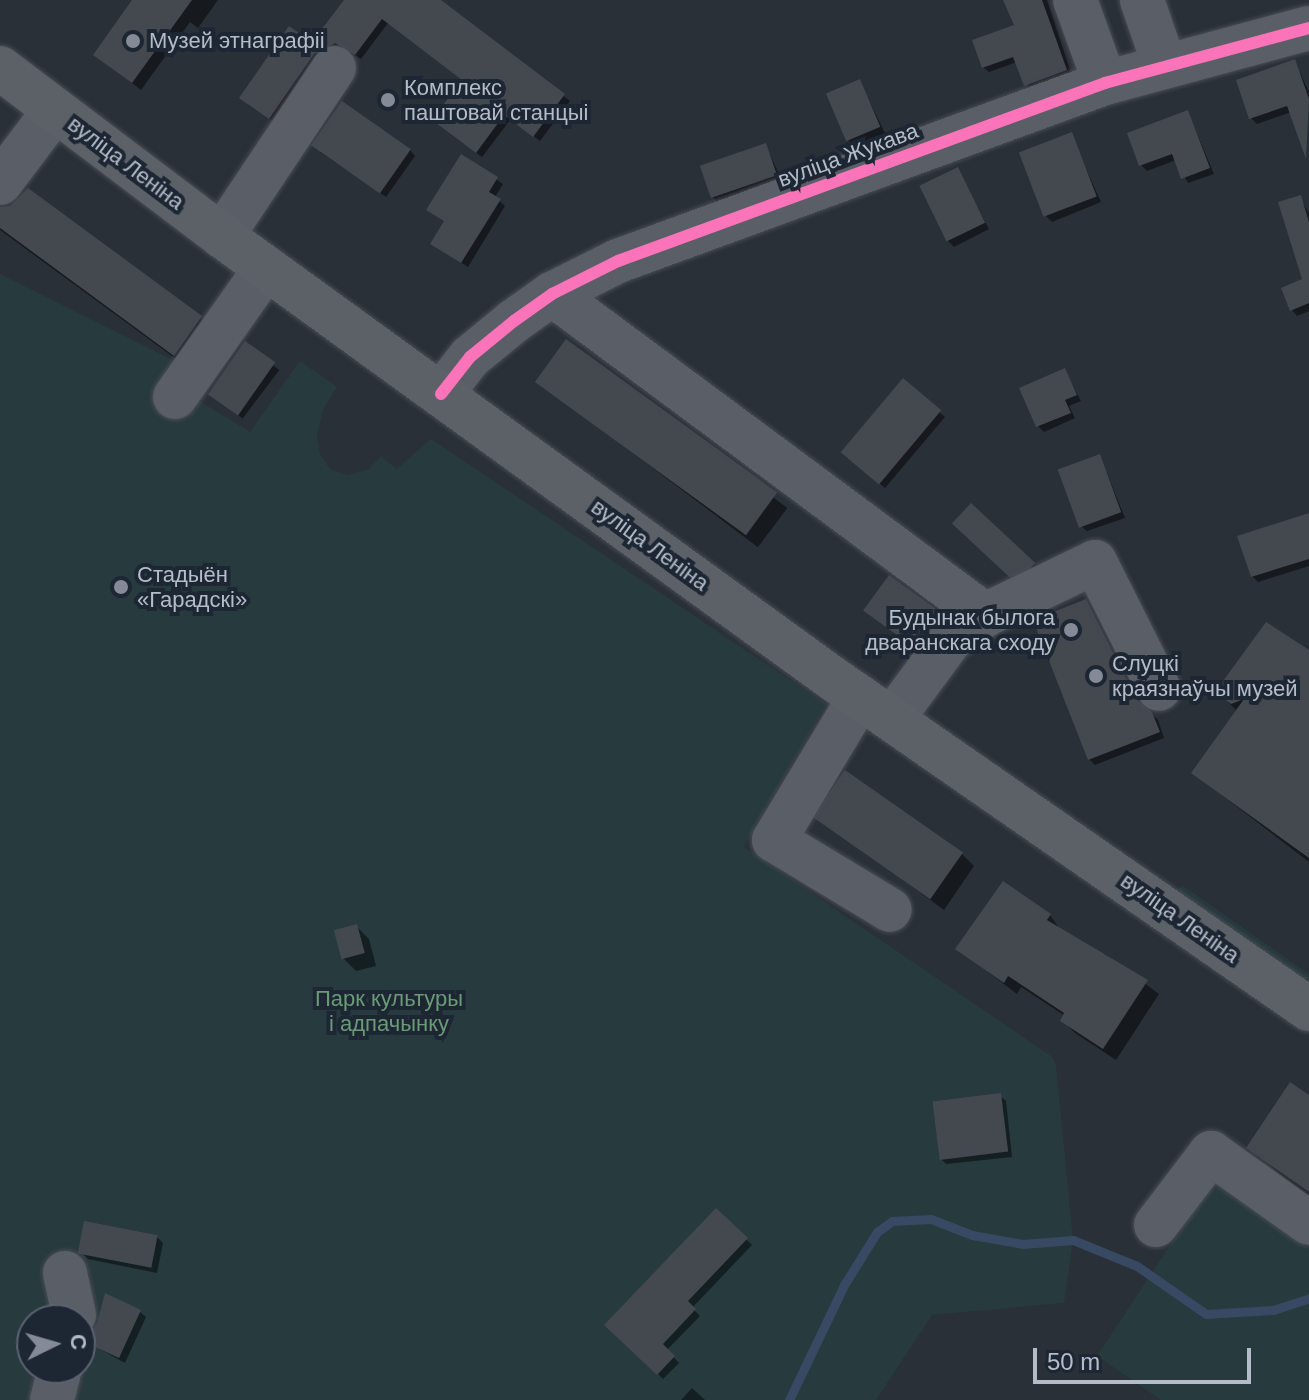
<!DOCTYPE html>
<html>
<head>
<meta charset="utf-8">
<style>
  body { margin:0 }
  #map { position:relative; width:1309px; height:1400px; overflow:hidden; background:#2a3038; font-family:Helvetica,sans-serif }
  div>[style] { position:absolute }
  [style*='--x'] { left:calc(var(--x)*1px); top:calc(var(--y)*1px); width:calc(var(--w)*1px); rotate:calc(var(--a)*1deg) }
  .green>* { inset:0; background:#273a3e }
  .shadow>* { inset:0; background:#0007; transform-origin:0 0 }
  .stream>* { height:9px; margin:-4.5px; padding:0 4.5px; transform-origin:4.5px; border-radius:4.5px; background:#384963 }
  .building>* { inset:0; background:#444950; transform-origin:0 0 }
  .roads { filter:drop-shadow(0 0 2px #484c53) drop-shadow(0 0 2px #484c53) }
  .minor>* { height:44px; margin:-22px; padding:0 22px; transform-origin:22px; border-radius:22px; background:#5a5e66 }
  .major>* { height:44px; margin:-22px; padding:0 22px; transform-origin:22px; border-radius:22px; background:#5c6168 }
  .cycleway>* { height:12px; margin:-6px; padding:0 6px; transform-origin:6px; border-radius:6px; background:#fb73b8 }
  .dots>* { width:22px; height:22px; translate:-50% -50%; box-sizing:border-box; border:4px solid #1d2633; border-radius:50% }
  span { translate:-50% -50%; white-space:nowrap; text-align:center; line-height:1.15; -webkit-text-stroke:8px #1d2633; paint-order:stroke }
  .poi-label { font-size:22px; color:#b4bcc9 }
  .left { translate:0 -50%; text-align:left }
  .right { translate:-100% -50%; text-align:right }
  .street-label { font-size:22px; color:#b4bcc9 }
  .park-label { font-size:22px; color:#6b9a76 }
  .north { position:absolute; left:16px; top:1304px; width:80px; height:80px; box-sizing:border-box; background:#1d2633; border:2px solid #59626f; border-radius:50%; rotate:85deg; font-size:22px; font-weight:700; line-height:32px; text-align:center; color:#b4bcc9 }
  .north::after { content:''; display:block; margin:auto; width:28px; height:36px; background:#848b96; clip-path:polygon(50% 0,100% 100%,50% 72%,0 100%) }
  .scale { position:absolute; left:1033px; top:1348px; width:218px; height:36px; box-sizing:border-box; border:4px solid #b4bcc9; border-top:0; padding-left:10px; font-size:24px; line-height:28px; white-space:nowrap; color:#b4bcc9; -webkit-text-stroke:6px #1d2633; paint-order:stroke }
</style>
</head>
<body>
<div id="map">
  <div class="green">
    <i style="clip-path:polygon(evenodd,0 274px,173px 360px,193px 397px,250px 432px,300px 361px,337px 387px,323px 410px,317px 436px,320px 454px,330px 469px,348px 475px,369px 469px,381px 456px,397px 469px,431px 439px,826px 704px,744px 847px,1051px 1056px,1056px 1065px,1073px 1240px,1064px 1303px,932px 1315px,876px 1400px,0 1400px,0 274px,32px 1320px,80px 1320px,80px 1368px,32px 1368px,32px 1320px)"></i>
    <i style="clip-path:polygon(1182px 885px,1309px 974px,1309px 989px,1176px 894px)"></i>
    <i style="clip-path:polygon(1229px 1183px,1309px 1240px,1309px 1400px,1161px 1400px,1097px 1356px,1204px 1194px)"></i>
  </div>
  <div class="shadow">
    <i style="clip-path:polygon(134px 0,218px 0,198px 28px,190px 22px,141px 90px,95px 54px)"></i>
    <i style="clip-path:polygon(346px 0,438px 0,570px 101px,540px 141px,511px 119px,482px 157px,440px 126px,464px 80px,388px 23px,361px 59px,342px 48px,319px 59px,276px 123px,247px 104px,313px 45px)"></i>
    <i style="clip-path:polygon(1006px 0,1047px 0,1072px 76px,1031px 91px,1017px 62px,989px 72px,983px 67px,1017px 26px)"></i>
    <i style="clip-path:polygon(1295px 62px,1309px 92px,1306px 143px,1291px 112px,1257px 124px,1251px 118px)"></i>
    <i style="clip-path:polygon(860px 82px,885px 133px,854px 146px,848px 140px)"></i>
    <i style="clip-path:polygon(1188px 112px,1214px 174px,1188px 183px,1176px 160px,1147px 171px,1141px 165px)"></i>
    <i style="clip-path:polygon(1071px 135px,1101px 202px,1052px 222px,1046px 216px)"></i>
    <i style="clip-path:polygon(766px 146px,782px 181px,718px 203px,713px 197px)"></i>
    <i style="clip-path:polygon(410px 150px,415px 156px,386px 197px,320px 152px)"></i>
    <i style="clip-path:polygon(461px 156px,503px 184px,495px 197px,505px 206px,468px 267px,432px 244px,446px 222px,429px 210px)"></i>
    <i style="clip-path:polygon(957px 170px,989px 229px,954px 247px,948px 241px)"></i>
    <i style="clip-path:polygon(1300px 198px,1309px 213px,1309px 311px,1297px 316px,1292px 310px,1304px 280px)"></i>
    <i style="clip-path:polygon(0 207px,200px 317px,213px 330px,187px 367px,0 230px)"></i>
    <i style="left:567px;top:342px;width:276px;height:49px;rotate:37deg"></i>
    <i style="left:245px;top:344px;width:43px;height:61px;rotate:37deg"></i>
    <i style="clip-path:polygon(1065px 371px,1081px 401px,1069px 406px,1075px 418px,1044px 432px,1038px 426px)"></i>
    <i style="clip-path:polygon(939px 412px,945px 417px,885px 488px,849px 457px)"></i>
    <i style="clip-path:polygon(1100px 456px,1125px 518px,1087px 531px,1081px 526px)"></i>
    <i style="left:971px;top:505px;width:94px;height:24px;rotate:43deg"></i>
    <i style="clip-path:polygon(1309px 515px,1309px 566px,1258px 582px,1252px 576px)"></i>
    <i style="left:890px;top:578px;width:80px;height:41px;rotate:38deg"></i>
    <i style="clip-path:polygon(1085px 601px,1141px 706px,1158px 720px,1164px 738px,1095px 765px,1089px 759px)"></i>
    <i style="clip-path:polygon(1309px 655px,1309px 862px,1193px 773px,1237px 711px,1218px 692px)"></i>
    <i style="clip-path:polygon(819px 818px,962px 854px,974px 866px,944px 910px)"></i>
    <i style="clip-path:polygon(1050px 915px,1061px 931px,1102px 958px,1105px 954px,1159px 994px,1116px 1060px,1075px 1033px,1062px 1020px,1065px 1016px,1021px 987px,1017px 994px,958px 949px)"></i>
    <i style="clip-path:polygon(356px 926px,369px 939px,376px 966px,356px 971px,343px 958px)"></i>
    <i style="clip-path:polygon(1000px 1096px,1006px 1101px,1012px 1157px,946px 1164px,940px 1158px)"></i>
    <i style="clip-path:polygon(1309px 1098px,1309px 1200px,1249px 1147px)"></i>
    <i style="clip-path:polygon(716px 1210px,752px 1245px,692px 1308px,700px 1316px,667px 1350px,679px 1363px,663px 1379px,607px 1325px)"></i>
    <i style="clip-path:polygon(157px 1237px,163px 1243px,157px 1273px,88px 1259px,82px 1253px)"></i>
    <i style="clip-path:polygon(140px 1312px,146px 1317px,125px 1363px,85px 1341px)"></i>
    <i style="clip-path:polygon(692px 1388px,705px 1400px,681px 1400px)"></i>
  </div>
  <div class="stream">
    <i style="--x:789;--y:1400;--w:127;--a:-64.4"></i>
    <i style="--x:844;--y:1285;--w:62;--a:-58.1"></i>
    <i style="--x:877;--y:1232;--w:19;--a:-36"></i>
    <i style="--x:892;--y:1221;--w:39;--a:-3"></i>
    <i style="--x:931;--y:1219;--w:44;--a:21.3"></i>
    <i style="--x:972;--y:1235;--w:52;--a:10"></i>
    <i style="--x:1023;--y:1244;--w:50;--a:-4.6"></i>
    <i style="--x:1073;--y:1240;--w:69;--a:22.1"></i>
    <i style="--x:1137;--y:1266;--w:84;--a:34.8"></i>
    <i style="--x:1206;--y:1314;--w:67;--a:-3.4"></i>
    <i style="--x:1273;--y:1310;--w:38;--a:-18"></i>
  </div>
  <div class="building">
    <i style="clip-path:polygon(132px 0,192px 0,132px 83px,93px 55px)"></i>
    <i style="clip-path:polygon(344px 0,441px 0,565px 94px,533px 137px,504px 115px,476px 153px,432px 120px,462px 80px,382px 19px,355px 55px,335px 43px,314px 54px,269px 119px,239px 98px,289px 26px,312px 42px)"></i>
    <i style="clip-path:polygon(1003px 0,1042px 0,1067px 70px,1024px 86px,1013px 57px,982px 68px,972px 40px,1014px 25px)"></i>
    <i style="clip-path:polygon(1295px 59px,1309px 99px,1306px 159px,1287px 106px,1249px 119px,1236px 80px)"></i>
    <i style="left:860px;top:79px;width:52px;height:37px;rotate:67deg"></i>
    <i style="left:342px;top:101px;width:84px;height:54px;rotate:35deg"></i>
    <i style="clip-path:polygon(1188px 110px,1210px 168px,1181px 179px,1172px 154px,1139px 166px,1127px 133px)"></i>
    <i style="left:1072px;top:132px;width:69px;height:57px;rotate:69deg"></i>
    <i style="left:766px;top:143px;width:34px;height:70px;rotate:71deg"></i>
    <i style="clip-path:polygon(461px 154px,498px 177px,489px 192px,501px 199px,461px 263px,430px 244px,444px 221px,426px 210px)"></i>
    <i style="left:958px;top:167px;width:62px;height:43px;rotate:64deg"></i>
    <i style="clip-path:polygon(28px 188px,202px 316px,174px 356px,0 228px,0 207px,10px 206px)"></i>
    <i style="clip-path:polygon(1301px 195px,1309px 222px,1309px 303px,1290px 311px,1281px 288px,1302px 279px,1278px 202px)"></i>
    <i style="left:566px;top:339px;width:261px;height:53px;rotate:36deg"></i>
    <i style="left:245px;top:341px;width:37px;height:65px;rotate:35deg"></i>
    <i style="clip-path:polygon(1065px 368px,1077px 395px,1065px 400px,1071px 413px,1036px 427px,1019px 388px)"></i>
    <i style="left:903px;top:378px;width:50px;height:97px;rotate:40deg"></i>
    <i style="left:1100px;top:454px;width:62px;height:45px;rotate:70deg"></i>
    <i style="left:971px;top:503px;width:88px;height:28px;rotate:43deg"></i>
    <i style="clip-path:polygon(1309px 513px,1309px 559px,1251px 577px,1237px 536px)"></i>
    <i style="left:889px;top:575px;width:66px;height:44px;rotate:36deg"></i>
    <i style="clip-path:polygon(1086px 599px,1137px 700px,1152px 712px,1160px 732px,1088px 760px,1033px 620px)"></i>
    <i style="clip-path:polygon(1266px 622px,1309px 650px,1309px 858px,1191px 773px,1244px 699px,1231px 704px,1215px 692px)"></i>
    <i style="left:845px;top:770px;width:144px;height:57px;rotate:35deg"></i>
    <i style="clip-path:polygon(1003px 881px,1051px 914px,1047px 920px,1148px 980px,1103px 1049px,1060px 1021px,1064px 1013px,1008px 976px,1004px 983px,955px 949px)"></i>
    <i style="left:357px;top:924px;width:30px;height:24px;rotate:75deg"></i>
    <i style="clip-path:polygon(1290px 1082px,1309px 1095px,1309px 1192px,1246px 1148px)"></i>
    <i style="left:1001px;top:1093px;width:59px;height:69px;rotate:83deg"></i>
    <i style="clip-path:polygon(716px 1208px,748px 1238px,688px 1301px,696px 1309px,663px 1344px,675px 1356px,657px 1375px,604px 1325px)"></i>
    <i style="left:84px;top:1221px;width:75px;height:33px;rotate:11deg"></i>
    <i style="clip-path:polygon(105px 1293px,141px 1310px,119px 1358px,82px 1341px,97px 1323px)"></i>
  </div>
  <div class="roads">
    <div class="minor">
      <i style="--x:1075;--y:0;--w:88;--a:70.1"></i>
      <i style="--x:1142;--y:0;--w:68;--a:71"></i>
      <i style="--x:0;--y:183;--w:91;--a:-53"></i>
      <i style="--x:222;--y:236;--w:202;--a:-56.3"></i>
      <i style="--x:552;--y:294;--w:539;--a:36.55"></i>
      <i style="--x:441;--y:394;--w:47;--a:-51.9"></i>
      <i style="--x:470;--y:357;--w:57;--a:-39.3"></i>
      <i style="--x:514;--y:321;--w:47;--a:-35.4"></i>
      <i style="--x:552;--y:294;--w:74;--a:-26.6"></i>
      <i style="--x:618;--y:261;--w:519;--a:-20.08"></i>
      <i style="--x:1105;--y:83;--w:211;--a:-15.1"></i>
      <i style="--x:175;--y:397;--w:158;--a:-54.8"></i>
      <i style="--x:860;--y:697;--w:167;--a:121"></i>
      <i style="--x:774;--y:840;--w:135;--a:31.1"></i>
      <i style="--x:892;--y:719;--w:99;--a:-53.6"></i>
      <i style="--x:951;--y:639;--w:42;--a:-35.2"></i>
      <i style="--x:985;--y:615;--w:122;--a:-25.7"></i>
      <i style="--x:1095;--y:562;--w:142;--a:63.3"></i>
      <i style="--x:1156;--y:1225;--w:91;--a:-52.6"></i>
      <i style="--x:1211;--y:1153;--w:120;--a:35.5"></i>
      <i style="--x:65;--y:1273;--w:43;--a:77.9"></i>
      <i style="--x:52;--y:1400;--w:33;--a:-76"></i>
    </div>
    <div class="major">
      <i style="--x:0;--y:68;--w:278;--a:37.1"></i>
      <i style="--x:222;--y:236;--w:753;--a:35.93"></i>
      <i style="--x:832;--y:678;--w:581;--a:34.76"></i>
    </div>
  </div>
  <div class="cycleway">
    <i style="--x:441;--y:394;--w:47;--a:-51.9"></i>
    <i style="--x:470;--y:357;--w:57;--a:-39.3"></i>
    <i style="--x:514;--y:321;--w:47;--a:-35.4"></i>
    <i style="--x:552;--y:294;--w:74;--a:-26.6"></i>
    <i style="--x:618;--y:261;--w:519;--a:-20.08"></i>
    <i style="--x:1105;--y:83;--w:211;--a:-15.1"></i>
  </div>
  <div class="dots">
    <i style="left:133px;top:41px;background:#848b96"></i>
    <i style="left:388px;top:100px;background:#848b96"></i>
    <i style="left:121px;top:587px;background:#848b96"></i>
    <i style="left:1071px;top:630px;background:#848b96"></i>
    <i style="left:1096px;top:676px;background:#848b96"></i>
  </div>
  <div class="poi-label">
    <span class="left" style="left:149px;top:41px">Музей этнаграфіі</span>
    <span class="left" style="left:404px;top:100px">Комплекс<br>паштовай станцыі</span>
    <span class="left" style="left:137px;top:587px">Стадыён<br>«Гарадскі»</span>
    <span class="right" style="left:1055px;top:630px">Будынак былога<br>дваранскага сходу</span>
    <span class="left" style="left:1112px;top:676px">Слуцкі<br>краязнаўчы музей</span>
  </div>
  <div class="street-label">
    <span style="left:848px;top:155px;rotate:-20deg">вуліца Жукава</span>
    <span style="left:126px;top:163px;rotate:37deg">вуліца Леніна</span>
    <span style="left:650px;top:545px;rotate:36deg">вуліца Леніна</span>
    <span style="left:1180px;top:918px;rotate:35deg">вуліца Леніна</span>
  </div>
  <div class="park-label">
    <span style="left:389px;top:1011px">Парк культуры<br>і адпачынку</span>
  </div>
  <div class="north">С</div>
  <div class="scale">50 m</div>
</div>
</body>
</html>
